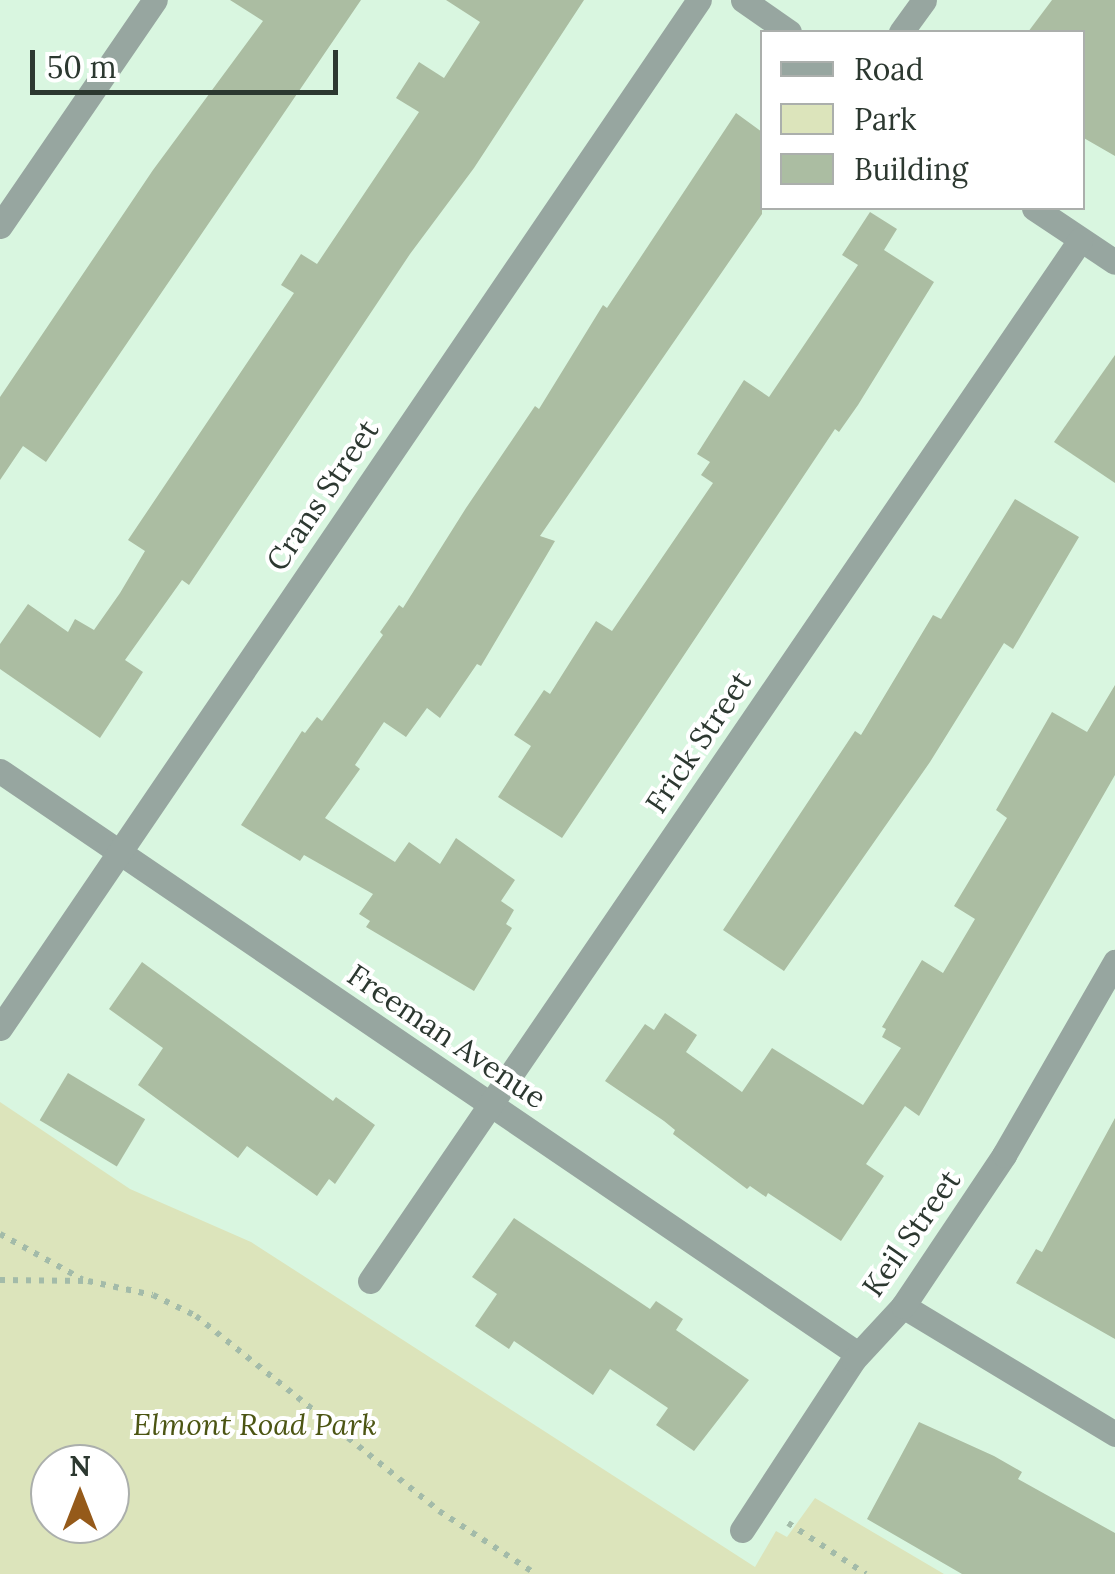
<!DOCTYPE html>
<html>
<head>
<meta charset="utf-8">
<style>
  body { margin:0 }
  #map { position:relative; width:1115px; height:1574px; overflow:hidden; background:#d9f6e0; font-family:Lora,serif }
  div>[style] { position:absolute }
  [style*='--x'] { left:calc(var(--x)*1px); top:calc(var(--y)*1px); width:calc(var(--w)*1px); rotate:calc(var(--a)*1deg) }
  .green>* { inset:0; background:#dce4bb }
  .building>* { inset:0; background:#abbda2; transform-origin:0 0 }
  .path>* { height:6px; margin-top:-3px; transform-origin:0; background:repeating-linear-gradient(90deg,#a3bba9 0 5px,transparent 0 13px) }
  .street>* { height:25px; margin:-12.5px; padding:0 12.5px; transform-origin:12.5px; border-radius:12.5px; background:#97a6a0 }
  span { translate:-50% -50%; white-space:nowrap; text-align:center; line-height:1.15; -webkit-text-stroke:8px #fff; paint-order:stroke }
  .street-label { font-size:30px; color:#2c3830 }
  .park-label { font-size:30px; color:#4c5513; font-style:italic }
  .legend { position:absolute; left:760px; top:30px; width:325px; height:180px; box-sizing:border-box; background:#fff; border:2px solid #abafac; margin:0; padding:12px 18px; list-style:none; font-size:30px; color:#2c3830 }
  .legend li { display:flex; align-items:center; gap:20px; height:50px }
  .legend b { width:50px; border:2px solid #abafac }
  .north { position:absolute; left:30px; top:1444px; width:100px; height:100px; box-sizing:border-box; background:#fff; border:2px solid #abafac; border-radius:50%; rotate:0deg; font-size:28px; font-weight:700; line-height:40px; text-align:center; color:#2c3830 }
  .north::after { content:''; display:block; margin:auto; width:35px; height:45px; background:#955a1a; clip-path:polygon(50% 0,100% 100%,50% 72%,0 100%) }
  .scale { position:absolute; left:30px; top:50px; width:308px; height:45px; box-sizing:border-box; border:5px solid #2c3830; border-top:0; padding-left:12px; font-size:30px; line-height:35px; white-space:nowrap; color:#2c3830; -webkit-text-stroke:8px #fff; paint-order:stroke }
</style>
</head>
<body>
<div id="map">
  <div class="green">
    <i style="clip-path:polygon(evenodd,0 1102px,130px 1189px,251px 1242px,755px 1567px,776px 1531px,787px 1537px,815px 1498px,944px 1574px,0 1574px,0 1102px,110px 1464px,110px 1524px,50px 1524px,50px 1464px,110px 1464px)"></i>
  </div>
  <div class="building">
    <i style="clip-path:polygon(230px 0,361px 0,46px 462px,23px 446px,0 480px,0 397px,153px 170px,263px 21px)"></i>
    <i style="clip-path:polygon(446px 0,584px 0,474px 168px,410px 254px,189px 585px,182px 580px,125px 660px,143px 672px,100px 738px,0 669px,0 644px,28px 604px,68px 632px,75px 619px,94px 630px,120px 593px,145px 551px,128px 540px,294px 293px,281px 285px,301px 254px,317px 264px,419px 112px,396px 98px,419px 62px,444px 78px,480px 22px)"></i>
    <i style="clip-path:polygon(1052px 0,1115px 0,1115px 156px,1082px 137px,1082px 32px,1028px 32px)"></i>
    <i style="clip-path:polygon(736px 113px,762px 132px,762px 214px,540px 536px,555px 541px,481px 666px,477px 664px,440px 718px,427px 708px,406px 737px,384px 722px,355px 765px,360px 769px,325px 818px,395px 862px,409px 842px,440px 864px,456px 838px,515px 880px,501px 901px,514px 910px,506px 924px,512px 928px,474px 991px,366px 927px,370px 921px,359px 914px,373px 894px,304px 855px,300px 861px,241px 825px,302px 731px,305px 733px,317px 717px,322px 721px,383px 635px,380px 632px,399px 605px,403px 608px,466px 508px,535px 406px,539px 409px,603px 305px,607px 308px)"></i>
    <i style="clip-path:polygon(870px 212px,897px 229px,884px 250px,934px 282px,858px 405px,839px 432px,835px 429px,562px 838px,498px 797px,531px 746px,514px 735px,544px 690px,550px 694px,596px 621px,612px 631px,713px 483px,701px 475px,710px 462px,697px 454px,744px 380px,769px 397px,858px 265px,842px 255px)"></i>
    <i style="clip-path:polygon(1115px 355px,1115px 483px,1054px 442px)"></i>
    <i style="clip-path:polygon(1015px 499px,1079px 537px,1013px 649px,1004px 643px,930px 762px,784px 971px,723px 930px,855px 731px,861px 735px,933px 615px,941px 619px)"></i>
    <i style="clip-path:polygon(1115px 685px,1115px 775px,919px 1116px,905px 1106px,866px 1164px,884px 1176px,841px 1241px,768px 1193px,766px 1197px,750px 1186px,747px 1189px,673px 1134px,675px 1130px,664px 1121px,605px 1081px,645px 1024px,654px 1030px,665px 1013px,697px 1035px,686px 1052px,742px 1092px,772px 1048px,863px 1105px,901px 1048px,882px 1037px,886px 1029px,882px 1027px,922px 960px,943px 973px,975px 919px,954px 906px,1007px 818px,996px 810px,1052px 712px,1087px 732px)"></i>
    <i style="clip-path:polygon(142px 962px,333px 1101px,336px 1097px,375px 1125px,335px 1184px,329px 1179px,317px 1196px,247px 1146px,238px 1158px,138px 1085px,163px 1048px,109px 1009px)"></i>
    <i style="left:68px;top:1073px;width:90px;height:55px;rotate:31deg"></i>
    <i style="clip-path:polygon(1115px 1118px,1115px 1339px,1016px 1283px,1036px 1249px,1042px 1252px)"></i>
    <i style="clip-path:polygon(514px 1218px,650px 1309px,656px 1301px,683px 1319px,676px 1330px,749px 1380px,694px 1451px,656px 1425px,668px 1408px,610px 1369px,593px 1395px,514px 1341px,509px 1349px,475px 1326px,497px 1294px,472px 1277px)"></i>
    <i style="clip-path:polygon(919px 1422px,994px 1456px,1022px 1472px,1018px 1479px,1115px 1533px,1115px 1574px,962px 1574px,867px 1519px)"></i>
  </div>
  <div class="path">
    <i style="--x:0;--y:1234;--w:94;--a:28.8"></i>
    <i style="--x:0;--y:1280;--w:88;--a:0.7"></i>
    <i style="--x:88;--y:1281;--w:66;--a:12.2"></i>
    <i style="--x:153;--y:1295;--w:48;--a:26"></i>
    <i style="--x:196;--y:1316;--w:312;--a:38.7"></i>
    <i style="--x:439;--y:1511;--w:116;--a:33"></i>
    <i style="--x:788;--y:1523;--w:93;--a:33.2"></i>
  </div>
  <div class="street">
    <i style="--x:743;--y:0;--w:56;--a:34.8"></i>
    <i style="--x:901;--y:32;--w:39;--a:-54"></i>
    <i style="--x:1034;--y:208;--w:97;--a:33.7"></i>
    <i style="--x:0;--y:226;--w:274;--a:-55.6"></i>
    <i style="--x:0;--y:771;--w:1037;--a:34.2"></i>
    <i style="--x:0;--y:1028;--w:1243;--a:-55.79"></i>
    <i style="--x:370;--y:1281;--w:1260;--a:-55.7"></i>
    <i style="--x:903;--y:1306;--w:248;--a:31.1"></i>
    <i style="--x:742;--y:1530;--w:204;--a:-56.8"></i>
    <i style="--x:854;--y:1359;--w:72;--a:-47.2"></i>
    <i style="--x:903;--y:1306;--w:182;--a:-56.2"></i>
    <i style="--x:1004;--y:1155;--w:223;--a:-60.1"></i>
  </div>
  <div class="street-label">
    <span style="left:322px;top:495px;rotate:-56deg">Crans Street</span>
    <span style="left:698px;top:742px;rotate:-56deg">Frick Street</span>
    <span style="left:447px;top:1036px;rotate:34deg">Freeman Avenue</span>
    <span style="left:911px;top:1233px;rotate:-55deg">Keil Street</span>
  </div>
  <div class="park-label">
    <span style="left:255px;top:1424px">Elmont Road Park</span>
  </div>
  <ul class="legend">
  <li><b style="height:12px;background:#97a6a0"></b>Road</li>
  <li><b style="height:28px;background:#dce4bb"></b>Park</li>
  <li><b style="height:28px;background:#abbda2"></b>Building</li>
  </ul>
  <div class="north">N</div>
  <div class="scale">50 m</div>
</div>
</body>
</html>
